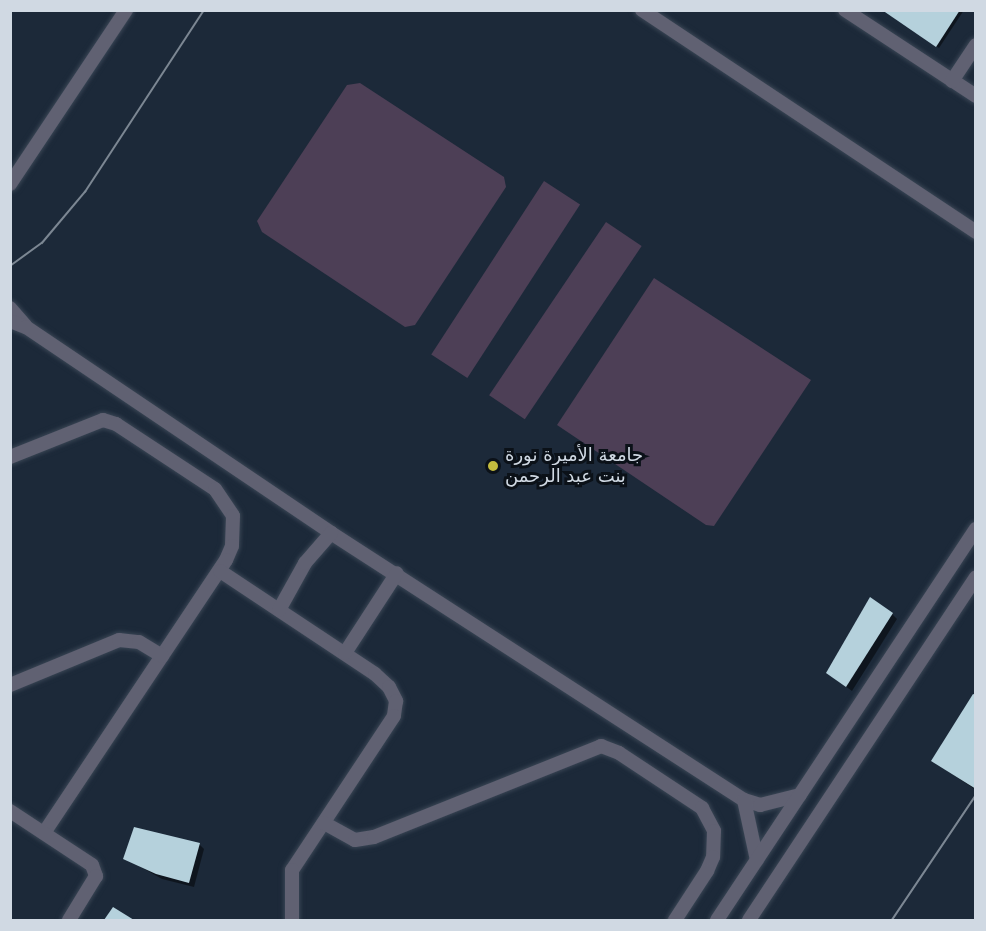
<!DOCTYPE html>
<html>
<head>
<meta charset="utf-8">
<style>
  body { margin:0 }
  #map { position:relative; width:986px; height:931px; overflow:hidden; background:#1c2939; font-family:"DejaVu Sans",Vazirmatn,sans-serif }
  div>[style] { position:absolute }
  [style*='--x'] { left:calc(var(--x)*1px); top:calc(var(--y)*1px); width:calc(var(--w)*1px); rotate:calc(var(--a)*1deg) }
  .green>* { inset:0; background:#4d3f56; transform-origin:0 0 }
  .shadow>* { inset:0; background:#0007 }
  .building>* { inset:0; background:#b5d1dc }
  .roads { filter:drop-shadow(0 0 2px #394554) drop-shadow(0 0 2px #394554) }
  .minor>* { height:14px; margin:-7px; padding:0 7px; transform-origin:7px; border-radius:7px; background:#606172 }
  .tram>* { height:1.5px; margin:-0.75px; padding:0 0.75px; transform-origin:0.75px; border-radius:0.75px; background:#7c8793 }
  .dots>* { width:16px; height:16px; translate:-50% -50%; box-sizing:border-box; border:3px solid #0b1118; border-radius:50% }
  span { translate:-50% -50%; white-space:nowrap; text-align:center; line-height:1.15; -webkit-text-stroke:6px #0b1118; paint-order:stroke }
  .poi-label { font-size:18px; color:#d0d9e3 }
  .left { translate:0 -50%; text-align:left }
  .frame { position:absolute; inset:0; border:12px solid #d0d9e3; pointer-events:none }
</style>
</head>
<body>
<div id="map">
  <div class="green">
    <i style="clip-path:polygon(360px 83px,504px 177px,506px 187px,415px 325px,405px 327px,262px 232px,257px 221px,347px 85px)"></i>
    <i style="left:544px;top:181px;width:43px;height:207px;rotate:33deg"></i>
    <i style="left:606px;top:222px;width:43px;height:209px;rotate:34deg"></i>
    <i style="clip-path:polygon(654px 278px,811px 380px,714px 526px,706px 525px,557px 425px)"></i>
  </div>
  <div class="shadow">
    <i style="clip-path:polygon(883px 10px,964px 10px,939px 48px)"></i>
    <i style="clip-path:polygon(892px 614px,897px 619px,852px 691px,834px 678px)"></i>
    <i style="clip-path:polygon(976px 697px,976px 790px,933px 761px)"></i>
    <i style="clip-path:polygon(199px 844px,204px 849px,194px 887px,162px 879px,125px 858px)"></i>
  </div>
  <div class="building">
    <i style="clip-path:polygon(882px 10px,960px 10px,936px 47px)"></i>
    <i style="clip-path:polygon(870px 597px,893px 613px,846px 687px,826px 673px)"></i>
    <i style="clip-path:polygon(973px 694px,976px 695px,976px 789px,931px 761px)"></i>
    <i style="clip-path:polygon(134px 827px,200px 843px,189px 883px,156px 874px,123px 859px)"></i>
    <i style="clip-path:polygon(113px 907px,134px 920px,104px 920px)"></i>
  </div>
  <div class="roads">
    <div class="minor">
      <i style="--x:642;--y:10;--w:401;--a:33.6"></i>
      <i style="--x:845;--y:10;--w:157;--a:33.3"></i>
      <i style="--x:952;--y:81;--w:43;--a:-56.3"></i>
      <i style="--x:10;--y:184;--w:209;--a:-56.3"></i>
      <i style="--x:10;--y:308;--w:23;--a:49"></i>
      <i style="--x:10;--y:321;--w:17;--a:21"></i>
      <i style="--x:26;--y:327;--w:368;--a:34"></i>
      <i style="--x:331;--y:533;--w:492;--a:32.9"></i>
      <i style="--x:744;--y:800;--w:17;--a:17"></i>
      <i style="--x:760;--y:805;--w:41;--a:-14"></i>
      <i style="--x:10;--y:457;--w:100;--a:-21.7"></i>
      <i style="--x:103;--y:420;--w:14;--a:17"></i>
      <i style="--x:116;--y:424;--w:118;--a:33.3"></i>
      <i style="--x:215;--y:489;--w:32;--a:56"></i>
      <i style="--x:233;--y:516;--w:30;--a:92"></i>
      <i style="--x:232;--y:546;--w:15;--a:113"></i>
      <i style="--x:226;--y:560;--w:328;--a:123.7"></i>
      <i style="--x:220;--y:571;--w:186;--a:33.6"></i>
      <i style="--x:375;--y:674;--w:19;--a:43"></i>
      <i style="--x:389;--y:687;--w:16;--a:63"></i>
      <i style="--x:396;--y:701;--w:15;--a:98"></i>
      <i style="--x:394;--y:716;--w:185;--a:123.5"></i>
      <i style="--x:292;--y:870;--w:50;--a:90"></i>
      <i style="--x:279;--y:610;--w:54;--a:-61"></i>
      <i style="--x:305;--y:563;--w:40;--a:-49"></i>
      <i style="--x:345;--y:653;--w:95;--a:-57"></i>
      <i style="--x:10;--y:685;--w:118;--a:-22.4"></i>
      <i style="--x:119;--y:640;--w:20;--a:6"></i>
      <i style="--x:139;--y:642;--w:27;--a:31"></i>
      <i style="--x:744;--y:800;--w:61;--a:77.8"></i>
      <i style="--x:10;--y:811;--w:98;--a:33.4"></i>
      <i style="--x:92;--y:865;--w:12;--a:70"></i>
      <i style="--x:96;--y:876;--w:52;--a:121.5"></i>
      <i style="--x:324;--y:823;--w:35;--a:29"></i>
      <i style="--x:355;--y:840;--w:19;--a:-9"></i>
      <i style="--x:374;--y:837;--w:245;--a:-21.8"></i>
      <i style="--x:601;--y:746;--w:19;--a:21"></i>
      <i style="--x:619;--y:753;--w:100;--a:33.5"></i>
      <i style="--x:702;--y:808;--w:26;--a:62"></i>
      <i style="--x:714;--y:831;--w:26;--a:92"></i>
      <i style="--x:713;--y:857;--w:15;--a:113"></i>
      <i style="--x:707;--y:871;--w:59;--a:123.1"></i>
      <i style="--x:717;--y:920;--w:469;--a:-56.5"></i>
      <i style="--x:749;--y:920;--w:411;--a:-56.5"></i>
    </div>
  </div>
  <div class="tram">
    <i style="--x:10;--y:266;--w:39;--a:-36"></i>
    <i style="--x:42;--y:243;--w:67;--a:-49.9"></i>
    <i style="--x:85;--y:192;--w:217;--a:-56.8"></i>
    <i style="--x:892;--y:920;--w:151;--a:-56.1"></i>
  </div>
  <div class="dots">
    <i style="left:493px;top:466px;background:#c4bc3e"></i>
  </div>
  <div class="poi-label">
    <span class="left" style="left:505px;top:466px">جامعة الأميرة نورة<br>بنت عبد الرحمن</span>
  </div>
  <div class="frame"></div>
</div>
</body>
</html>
